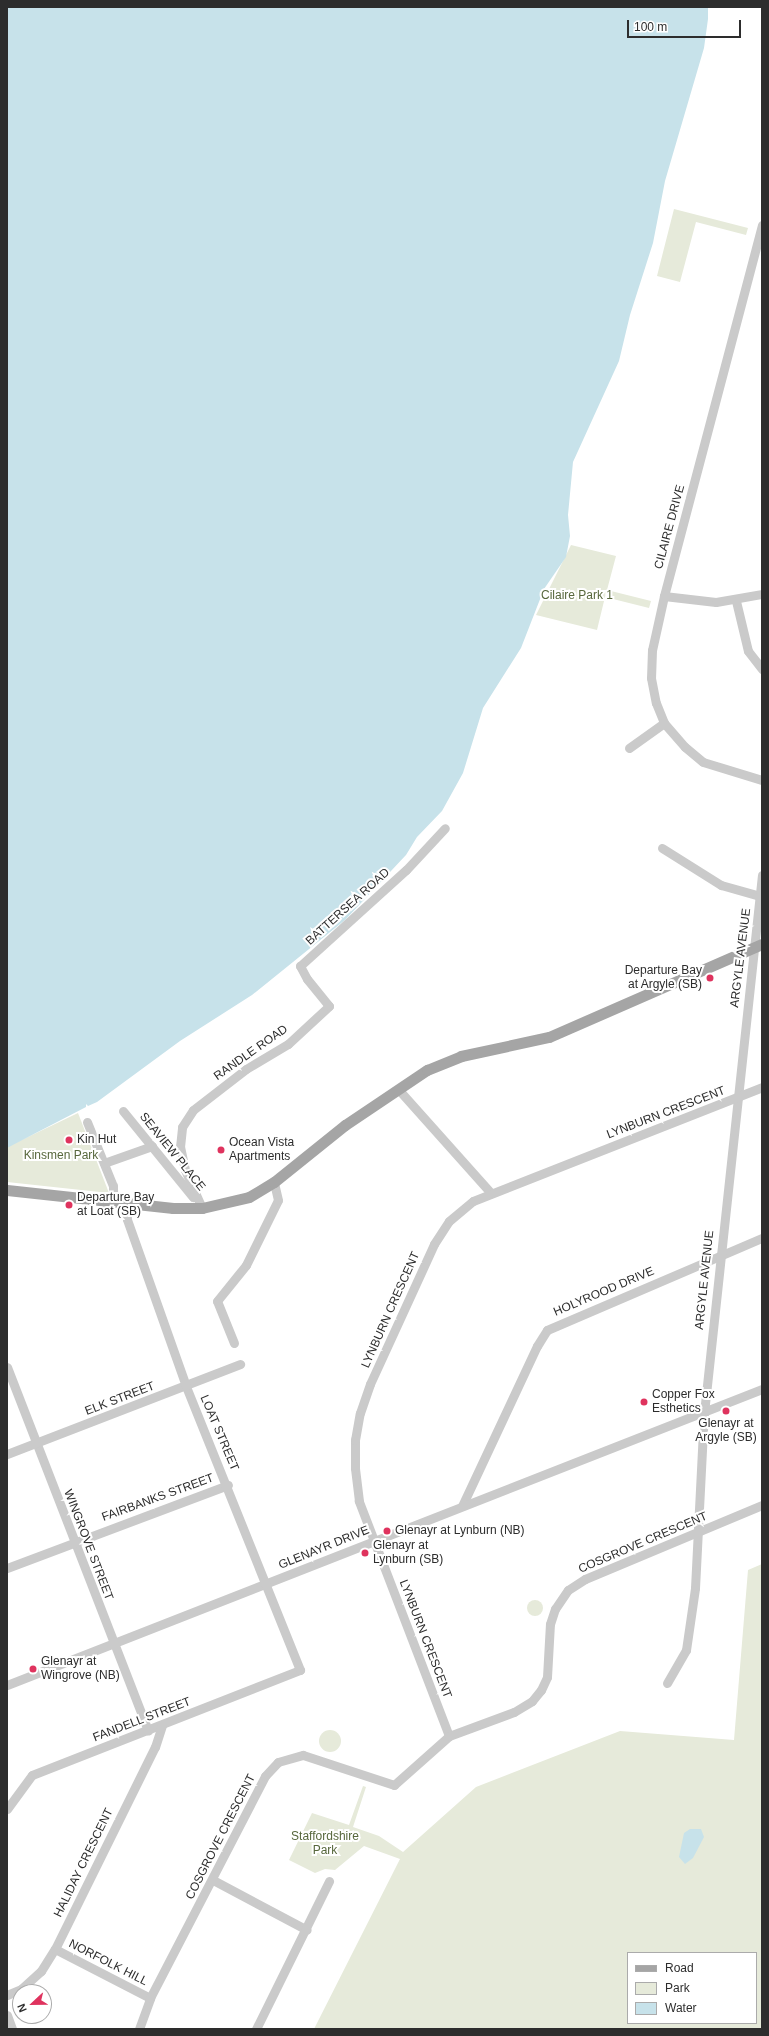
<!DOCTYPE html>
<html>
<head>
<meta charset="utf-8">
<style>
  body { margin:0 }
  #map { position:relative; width:769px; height:2036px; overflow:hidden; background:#fff; font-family:Helvetica,sans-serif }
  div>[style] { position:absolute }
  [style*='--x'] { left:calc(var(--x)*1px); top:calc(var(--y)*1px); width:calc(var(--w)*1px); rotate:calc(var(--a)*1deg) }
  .green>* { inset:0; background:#e6eada }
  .round { border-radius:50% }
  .water>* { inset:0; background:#c7e2ea }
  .minor>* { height:9px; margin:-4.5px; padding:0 4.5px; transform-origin:4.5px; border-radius:4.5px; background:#cacaca }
  .major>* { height:11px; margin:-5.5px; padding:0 5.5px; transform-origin:5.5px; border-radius:5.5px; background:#a5a5a5 }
  .dots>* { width:11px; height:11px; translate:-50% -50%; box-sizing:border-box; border:2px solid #fff; border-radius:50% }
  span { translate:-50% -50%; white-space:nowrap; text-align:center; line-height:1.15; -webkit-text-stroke:4px #fff; paint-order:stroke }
  .street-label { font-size:12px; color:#2d2d2d }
  .park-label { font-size:12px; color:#57673c }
  .poi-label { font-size:12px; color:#2d2d2d }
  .right { translate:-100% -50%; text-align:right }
  .left { translate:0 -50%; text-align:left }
  .frame { position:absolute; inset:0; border:8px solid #2d2d2d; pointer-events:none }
  .legend { position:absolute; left:627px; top:1952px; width:130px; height:72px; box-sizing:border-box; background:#fff; border:1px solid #ababab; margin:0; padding:5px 7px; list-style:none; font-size:12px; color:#2d2d2d }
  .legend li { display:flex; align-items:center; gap:8px; height:20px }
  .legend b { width:20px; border:1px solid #ababab }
  .north { position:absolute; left:12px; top:1984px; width:40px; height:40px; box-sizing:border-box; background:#fff; border:1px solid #ababab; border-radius:50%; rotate:248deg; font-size:11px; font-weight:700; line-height:16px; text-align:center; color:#2d2d2d }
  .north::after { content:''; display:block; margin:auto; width:14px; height:18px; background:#df335e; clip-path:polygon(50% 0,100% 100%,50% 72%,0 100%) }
  .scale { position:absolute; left:627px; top:20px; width:114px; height:18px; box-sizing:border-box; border:2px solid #2d2d2d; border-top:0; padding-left:5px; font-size:12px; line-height:14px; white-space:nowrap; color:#2d2d2d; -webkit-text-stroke:3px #fff; paint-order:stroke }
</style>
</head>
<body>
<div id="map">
  <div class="green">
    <i style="clip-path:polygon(674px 209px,748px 228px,746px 235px,696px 222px,680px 282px,657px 276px)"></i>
    <i style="clip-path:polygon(571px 545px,616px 556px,607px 590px,651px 601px,649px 608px,605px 597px,597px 630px,536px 615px)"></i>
    <i style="clip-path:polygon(78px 1113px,109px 1193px,7px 1182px,7px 1147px)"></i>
    <i style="clip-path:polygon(evenodd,762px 1564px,762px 2029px,314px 2029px,400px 1859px,364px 1846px,335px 1870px,325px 1869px,315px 1873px,289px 1860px,312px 1813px,349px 1825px,363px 1786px,366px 1787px,353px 1827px,379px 1836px,403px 1852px,476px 1787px,620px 1731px,734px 1740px,748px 1570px,762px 1564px,628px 1953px,756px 1953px,756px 2023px,628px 2023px,628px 1953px)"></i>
    <i class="round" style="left:527px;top:1600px;width:16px;height:16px"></i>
    <i class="round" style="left:319px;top:1730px;width:22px;height:22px"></i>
  </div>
  <div class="water">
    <i style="clip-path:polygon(7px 7px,708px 7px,708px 19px,704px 48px,665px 181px,653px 243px,630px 315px,619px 361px,573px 462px,568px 515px,570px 536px,566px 557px,544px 589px,521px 648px,483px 708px,463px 773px,442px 811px,417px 837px,406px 855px,345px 920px,252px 995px,180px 1041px,97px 1102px,88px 1106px,86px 1104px,86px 1107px,7px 1148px)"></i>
    <i style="clip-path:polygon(690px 1829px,701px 1829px,704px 1837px,693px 1858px,685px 1864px,679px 1857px,684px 1833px)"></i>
  </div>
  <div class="minor">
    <i style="--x:762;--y:225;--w:384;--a:104.8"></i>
    <i style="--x:664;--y:596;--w:55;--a:102.5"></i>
    <i style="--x:652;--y:650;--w:28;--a:92"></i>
    <i style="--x:651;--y:678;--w:25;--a:79"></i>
    <i style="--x:656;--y:703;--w:22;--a:68"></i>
    <i style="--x:664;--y:723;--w:32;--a:49"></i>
    <i style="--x:685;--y:747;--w:23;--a:40"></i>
    <i style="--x:703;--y:762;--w:62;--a:17"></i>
    <i style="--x:664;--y:596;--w:52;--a:6.6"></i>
    <i style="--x:716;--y:602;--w:47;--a:-9.9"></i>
    <i style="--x:736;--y:601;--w:51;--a:76.5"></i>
    <i style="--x:748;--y:651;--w:23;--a:52"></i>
    <i style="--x:629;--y:748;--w:43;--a:-35.5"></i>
    <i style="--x:662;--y:848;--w:70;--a:32.1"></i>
    <i style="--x:721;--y:885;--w:41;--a:15.8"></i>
    <i style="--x:398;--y:1089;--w:138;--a:48.2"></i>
    <i style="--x:123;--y:1111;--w:111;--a:50.9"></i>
    <i style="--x:87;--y:1122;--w:69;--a:67.9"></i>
    <i style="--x:113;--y:1186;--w:16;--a:90"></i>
    <i style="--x:104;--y:1163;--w:51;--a:-19.5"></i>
    <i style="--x:202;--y:1208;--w:42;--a:-114.1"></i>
    <i style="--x:185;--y:1170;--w:24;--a:-102"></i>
    <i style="--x:180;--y:1147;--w:20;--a:-84"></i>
    <i style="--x:182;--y:1127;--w:20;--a:-57"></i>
    <i style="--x:193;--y:1110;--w:67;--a:-37.7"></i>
    <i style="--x:246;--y:1069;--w:49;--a:-30.8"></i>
    <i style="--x:288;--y:1044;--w:56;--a:-42.8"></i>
    <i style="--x:329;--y:1006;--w:35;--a:-129"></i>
    <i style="--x:307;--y:979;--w:15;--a:-118"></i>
    <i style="--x:300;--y:966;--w:143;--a:-42.2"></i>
    <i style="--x:406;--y:870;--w:57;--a:-47.1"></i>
    <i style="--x:234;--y:1343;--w:45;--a:-112"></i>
    <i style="--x:217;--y:1301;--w:46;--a:-51.1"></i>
    <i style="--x:246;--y:1265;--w:72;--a:-63.8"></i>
    <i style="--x:278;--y:1200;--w:18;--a:-103"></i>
    <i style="--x:7;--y:1367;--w:390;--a:68.8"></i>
    <i style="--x:7;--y:1454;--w:250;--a:-21.1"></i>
    <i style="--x:462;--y:1506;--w:177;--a:-64.9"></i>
    <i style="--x:537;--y:1346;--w:19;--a:-58"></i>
    <i style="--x:547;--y:1330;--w:234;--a:-23.2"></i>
    <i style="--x:7;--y:1568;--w:236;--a:-20.6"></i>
    <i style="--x:667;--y:1683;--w:38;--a:-60"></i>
    <i style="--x:686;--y:1650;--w:63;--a:-81.7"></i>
    <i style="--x:695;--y:1588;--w:175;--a:-87.1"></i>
    <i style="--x:704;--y:1413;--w:541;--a:-83.85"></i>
    <i style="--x:7;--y:1685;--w:811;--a:-21.41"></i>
    <i style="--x:449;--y:1736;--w:252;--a:-111"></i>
    <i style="--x:359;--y:1501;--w:33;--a:-97"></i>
    <i style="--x:355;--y:1468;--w:28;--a:-90"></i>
    <i style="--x:355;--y:1440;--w:27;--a:-80"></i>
    <i style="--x:360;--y:1413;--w:31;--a:-71"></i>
    <i style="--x:370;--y:1384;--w:154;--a:-65.4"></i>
    <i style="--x:434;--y:1244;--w:27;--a:-57"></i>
    <i style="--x:449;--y:1221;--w:31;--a:-40"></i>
    <i style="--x:473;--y:1201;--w:311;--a:-21.5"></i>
    <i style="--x:7;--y:1809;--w:42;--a:-53.7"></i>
    <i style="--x:32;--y:1775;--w:288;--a:-21.4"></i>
    <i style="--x:300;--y:1670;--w:306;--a:-111.9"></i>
    <i style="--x:186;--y:1386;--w:177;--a:-109.5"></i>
    <i style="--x:127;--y:1219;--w:16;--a:-94"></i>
    <i style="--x:213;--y:1880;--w:106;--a:28"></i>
    <i style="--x:55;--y:1949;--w:107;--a:27.3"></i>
    <i style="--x:7;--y:1995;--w:15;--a:-23"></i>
    <i style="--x:21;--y:1989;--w:27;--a:-42"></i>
    <i style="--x:41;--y:1971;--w:26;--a:-58"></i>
    <i style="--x:55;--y:1949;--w:225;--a:-63.7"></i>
    <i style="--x:155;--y:1747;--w:23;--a:-72"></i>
    <i style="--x:7;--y:2015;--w:15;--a:70"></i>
    <i style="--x:139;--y:2029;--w:33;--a:-70"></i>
    <i style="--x:150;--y:1998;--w:250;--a:-62.6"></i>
    <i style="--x:265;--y:1776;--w:19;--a:-47"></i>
    <i style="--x:278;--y:1762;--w:26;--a:-16"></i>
    <i style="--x:303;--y:1755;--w:96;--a:18.2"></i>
    <i style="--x:394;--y:1785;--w:74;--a:-41.7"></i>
    <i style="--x:449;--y:1736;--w:69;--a:-20.3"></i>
    <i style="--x:514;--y:1712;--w:21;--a:-31"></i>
    <i style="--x:532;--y:1701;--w:14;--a:-51"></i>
    <i style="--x:541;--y:1690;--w:14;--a:-65"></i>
    <i style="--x:547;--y:1677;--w:53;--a:-86.8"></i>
    <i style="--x:550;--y:1624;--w:16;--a:-72"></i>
    <i style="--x:555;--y:1609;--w:23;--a:-56"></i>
    <i style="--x:568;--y:1590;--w:20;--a:-33"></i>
    <i style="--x:585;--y:1579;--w:192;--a:-22.7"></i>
    <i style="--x:256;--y:2029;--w:165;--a:-63.7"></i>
  </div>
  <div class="major">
    <i style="--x:7;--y:1190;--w:167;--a:6.2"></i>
    <i style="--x:173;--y:1208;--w:29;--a:0"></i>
    <i style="--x:202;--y:1208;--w:48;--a:-13.2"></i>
    <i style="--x:249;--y:1197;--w:29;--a:-31"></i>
    <i style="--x:274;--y:1182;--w:91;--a:-38.8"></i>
    <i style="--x:345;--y:1125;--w:99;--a:-33.9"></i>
    <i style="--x:427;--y:1070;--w:37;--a:-22"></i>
    <i style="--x:461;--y:1056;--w:90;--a:-12.2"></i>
    <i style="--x:549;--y:1037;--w:232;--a:-23.6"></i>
  </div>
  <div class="dots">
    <i style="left:710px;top:978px;background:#df335e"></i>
    <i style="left:69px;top:1140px;background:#df335e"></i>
    <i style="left:221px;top:1150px;background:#df335e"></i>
    <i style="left:69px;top:1205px;background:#df335e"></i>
    <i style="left:644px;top:1402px;background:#df335e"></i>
    <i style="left:726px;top:1411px;background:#df335e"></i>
    <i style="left:387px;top:1531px;background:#df335e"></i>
    <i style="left:365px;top:1553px;background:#df335e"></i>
    <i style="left:33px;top:1669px;background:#df335e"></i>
  </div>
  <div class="street-label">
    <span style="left:670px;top:527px;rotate:-75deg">CILAIRE DRIVE</span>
    <span style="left:348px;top:907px;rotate:-42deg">BATTERSEA ROAD</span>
    <span style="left:741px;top:958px;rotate:-83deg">ARGYLE AVENUE</span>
    <span style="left:251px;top:1053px;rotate:-35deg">RANDLE ROAD</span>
    <span style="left:666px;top:1113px;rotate:-21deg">LYNBURN CRESCENT</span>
    <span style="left:172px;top:1152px;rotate:51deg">SEAVIEW PLACE</span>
    <span style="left:705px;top:1280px;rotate:-84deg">ARGYLE AVENUE</span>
    <span style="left:604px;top:1292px;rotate:-23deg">HOLYROOD DRIVE</span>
    <span style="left:391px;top:1310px;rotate:-66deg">LYNBURN CRESCENT</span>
    <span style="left:120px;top:1399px;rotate:-21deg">ELK STREET</span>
    <span style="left:219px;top:1433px;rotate:67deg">LOAT STREET</span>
    <span style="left:158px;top:1498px;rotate:-20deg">FAIRBANKS STREET</span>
    <span style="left:643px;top:1543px;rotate:-23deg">COSGROVE CRESCENT</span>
    <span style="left:88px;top:1545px;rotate:69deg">WINGROVE STREET</span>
    <span style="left:324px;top:1548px;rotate:-22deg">GLENAYR DRIVE</span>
    <span style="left:425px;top:1639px;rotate:69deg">LYNBURN CRESCENT</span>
    <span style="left:142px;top:1720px;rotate:-21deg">FANDELL STREET</span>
    <span style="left:221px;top:1837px;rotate:-63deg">COSGROVE CRESCENT</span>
    <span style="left:84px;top:1863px;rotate:-64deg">HALIDAY CRESCENT</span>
    <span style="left:108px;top:1963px;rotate:27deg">NORFOLK HILL</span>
  </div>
  <div class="park-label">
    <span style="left:577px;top:596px">Cilaire Park 1</span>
    <span style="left:61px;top:1156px">Kinsmen Park</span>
    <span style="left:325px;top:1844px">Staffordshire<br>Park</span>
  </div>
  <div class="poi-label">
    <span class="right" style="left:702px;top:978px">Departure Bay<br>at Argyle (SB)</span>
    <span class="left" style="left:77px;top:1140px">Kin Hut</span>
    <span class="left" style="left:229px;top:1150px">Ocean Vista<br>Apartments</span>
    <span class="left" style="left:77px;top:1205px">Departure Bay<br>at Loat (SB)</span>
    <span class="left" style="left:652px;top:1402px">Copper Fox<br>Esthetics</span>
    <span style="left:726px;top:1431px">Glenayr at<br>Argyle (SB)</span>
    <span class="left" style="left:395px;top:1531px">Glenayr at Lynburn (NB)</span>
    <span class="left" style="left:373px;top:1553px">Glenayr at<br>Lynburn (SB)</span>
    <span class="left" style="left:41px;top:1669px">Glenayr at<br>Wingrove (NB)</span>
  </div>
  <div class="frame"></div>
  <ul class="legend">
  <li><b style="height:5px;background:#a5a5a5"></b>Road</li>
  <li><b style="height:11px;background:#e6eada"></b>Park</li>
  <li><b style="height:11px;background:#c7e2ea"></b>Water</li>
  </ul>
  <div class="north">N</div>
  <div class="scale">100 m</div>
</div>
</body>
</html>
